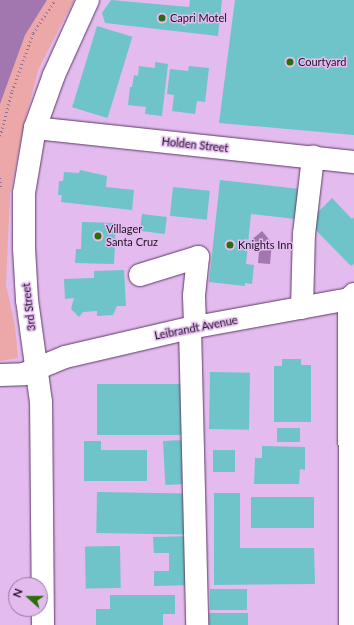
<!DOCTYPE html>
<html>
<head>
<meta charset="utf-8">
<style>
  body { margin:0 }
  #map { position:relative; width:354px; height:625px; overflow:hidden; background:#e3bbef; font-family:Lato,sans-serif }
  div>[style] { position:absolute }
  [style*='--x'] { left:calc(var(--x)*1px); top:calc(var(--y)*1px); width:calc(var(--w)*1px); rotate:calc(var(--a)*1deg) }
  .green>* { inset:0; background:#eca8a8 }
  .water>* { inset:0; background:#a276af }
  .building>* { inset:0; background:#6ec4c8; transform-origin:0 0 }
  .path>* { height:2.5px; margin-top:-1.25px; transform-origin:0; background:repeating-linear-gradient(90deg,#8f7197 0 1px,transparent 0 4px) }
  .roads { filter:drop-shadow(0 0 1px #5c3966) drop-shadow(0 0 1px #5c3966) }
  .minor>* { height:22px; margin:-11px; padding:0 11px; transform-origin:11px; border-radius:11px; background:#fff }
  .dots>* { width:11px; height:11px; translate:-50% -50%; box-sizing:border-box; border:2px solid #e3bbef; border-radius:50% }
  span { translate:-50% -50%; white-space:nowrap; text-align:center; line-height:1.15; -webkit-text-stroke:3px #e3bbef; paint-order:stroke }
  .poi-label { font-size:11px; color:#201124 }
  .left { translate:0 -50%; text-align:left }
  .street-label { font-size:11px; color:#201124 }
  .north { position:absolute; left:8px; top:577px; width:40px; height:40px; box-sizing:border-box; background:#e3bbef; border:1px solid #95779e; border-radius:50%; rotate:291deg; font-size:11px; font-weight:700; line-height:16px; text-align:center; color:#201124 }
  .north::after { content:''; display:block; margin:auto; width:14px; height:18px; background:#296e0a; clip-path:polygon(50% 0,100% 100%,50% 72%,0 100%) }
</style>
</head>
<body>
<div id="map">
  <div class="green">
    <i style="clip-path:polygon(0 0,74px 0,39px 68px,25px 120px,10px 194px,6px 285px,15px 326px,18px 358px,0 361px)"></i>
  </div>
  <div class="water">
    <i style="clip-path:polygon(0 0,47px 0,25px 35px,0 104px)"></i>
    <i style="clip-path:polygon(262px 231px,272px 243px,270px 264px,258px 263px,259px 251px,250px 241px)"></i>
  </div>
  <div class="building">
    <i style="clip-path:polygon(111px 0,189px 7px,190px 0,222px 0,218px 36px,105px 23px,102px 13px)"></i>
    <i style="clip-path:polygon(235px 0,354px 0,354px 135px,219px 123px)"></i>
    <i style="left:97px;top:26px;width:37px;height:85px;rotate:17deg"></i>
    <i style="clip-path:polygon(155px 62px,168px 64px,162px 116px,145px 114px,146px 107px,128px 105px,130px 87px,132px 87px,134px 75px,138px 76px,139px 66px,155px 68px)"></i>
    <i style="clip-path:polygon(189px 66px,209px 68px,205px 102px,197px 101px,195px 114px,172px 111px,174px 95px,167px 94px,170px 69px,188px 71px)"></i>
    <i style="clip-path:polygon(80px 170px,107px 176px,106px 187px,134px 190px,132px 210px,61px 202px,62px 195px,58px 195px,59px 181px,63px 181px,64px 172px,79px 173px)"></i>
    <i style="clip-path:polygon(220px 180px,308px 190px,304px 220px,251px 214px,246px 264px,254px 265px,252px 284px,245px 283px,245px 286px,209px 282px)"></i>
    <i style="left:173px;top:187px;width:37px;height:29px;rotate:6deg"></i>
    <i style="clip-path:polygon(332px 198px,352px 219px,354px 217px,354px 264px,351px 266px,308px 222px)"></i>
    <i style="left:142px;top:214px;width:25px;height:17px;rotate:7deg"></i>
    <i style="clip-path:polygon(82px 222px,116px 223px,114px 264px,75px 263px,76px 249px,81px 249px)"></i>
    <i style="clip-path:polygon(124px 270px,126px 306px,117px 306px,113px 315px,97px 316px,97px 311px,83px 312px,79px 317px,71px 309px,74px 298px,65px 299px,64px 279px,94px 278px,94px 271px)"></i>
    <i style="clip-path:polygon(282px 359px,301px 359px,301px 365px,311px 365px,311px 422px,274px 422px,274px 366px,282px 366px)"></i>
    <i style="left:210px;top:372px;width:40px;height:57px;rotate:1deg"></i>
    <i style="left:97px;top:384px;width:89px;height:51px"></i>
    <i style="left:277px;top:428px;width:23px;height:14px"></i>
    <i style="left:184px;top:440px;width:44px;height:21px;rotate:87deg"></i>
    <i style="clip-path:polygon(84px 441px,101px 441px,101px 450px,147px 450px,147px 481px,84px 481px)"></i>
    <i style="clip-path:polygon(262px 446px,305px 447px,305px 470px,300px 469px,299px 484px,254px 484px,255px 458px,262px 458px)"></i>
    <i style="left:213px;top:450px;width:22px;height:22px"></i>
    <i style="left:97px;top:492px;width:89px;height:41px;rotate:1deg"></i>
    <i style="clip-path:polygon(214px 493px,240px 493px,240px 548px,314px 548px,315px 584px,214px 585px)"></i>
    <i style="left:314px;top:497px;width:31px;height:63px;rotate:90deg"></i>
    <i style="clip-path:polygon(193px 536px,193px 585px,154px 586px,154px 571px,169px 571px,169px 553px,154px 553px,153px 537px)"></i>
    <i style="left:120px;top:546px;width:42px;height:35px;rotate:89deg"></i>
    <i style="left:210px;top:589px;width:37px;height:21px"></i>
    <i style="clip-path:polygon(110px 595px,175px 595px,175px 614px,163px 614px,163px 625px,96px 625px,96px 609px,110px 609px)"></i>
    <i style="left:209px;top:613px;width:39px;height:12px"></i>
  </div>
  <div class="path">
    <i style="--x:0;--y:136;--w:47;--a:-75.1"></i>
    <i style="--x:12;--y:91;--w:62;--a:-70.1"></i>
    <i style="--x:33;--y:33;--w:40;--a:-56"></i>
    <i style="--x:0;--y:178;--w:10;--a:84"></i>
  </div>
  <div class="roads">
    <div class="minor">
      <i style="--x:35;--y:128;--w:321;--a:6.1"></i>
      <i style="--x:140;--y:275;--w:61;--a:-17.2"></i>
      <i style="--x:198;--y:257;--w:39;--a:96"></i>
      <i style="--x:194;--y:296;--w:32;--a:88"></i>
      <i style="--x:349;--y:299;--w:326;--a:89.8"></i>
      <i style="--x:302;--y:308;--w:74;--a:-88.5"></i>
      <i style="--x:304;--y:234;--w:78;--a:-83.3"></i>
      <i style="--x:190;--y:328;--w:297;--a:88.6"></i>
      <i style="--x:0;--y:375;--w:24;--a:-2"></i>
      <i style="--x:24;--y:374;--w:44;--a:-22.5"></i>
      <i style="--x:65;--y:357;--w:128;--a:-13.1"></i>
      <i style="--x:190;--y:328;--w:162;--a:-10.3"></i>
      <i style="--x:349;--y:299;--w:7;--a:-45"></i>
      <i style="--x:43;--y:625;--w:223;--a:-90.5"></i>
      <i style="--x:41;--y:402;--w:103;--a:-97.8"></i>
      <i style="--x:27;--y:300;--w:52;--a:-93.3"></i>
      <i style="--x:24;--y:248;--w:55;--a:-90"></i>
      <i style="--x:24;--y:193;--w:66;--a:-80.4"></i>
      <i style="--x:35;--y:128;--w:56;--a:-70.3"></i>
      <i style="--x:54;--y:75;--w:82;--a:-65.6"></i>
    </div>
  </div>
  <div class="dots">
    <i style="left:162px;top:18px;background:#296e0a"></i>
    <i style="left:290px;top:62px;background:#296e0a"></i>
    <i style="left:98px;top:236px;background:#296e0a"></i>
    <i style="left:230px;top:245px;background:#296e0a"></i>
  </div>
  <div class="poi-label">
    <span class="left" style="left:170px;top:18px">Capri Motel</span>
    <span class="left" style="left:298px;top:62px">Courtyard</span>
    <span class="left" style="left:106px;top:236px">Villager<br>Santa Cruz</span>
    <span class="left" style="left:238px;top:245px">Knights Inn</span>
  </div>
  <div class="street-label">
    <span style="left:195px;top:145px;rotate:6deg">Holden Street</span>
    <span style="left:29px;top:307px;rotate:-97deg">3rd Street</span>
    <span style="left:196px;top:328px;rotate:-11deg">Leibrandt Avenue</span>
  </div>
  <div class="north">N</div>
</div>
</body>
</html>
